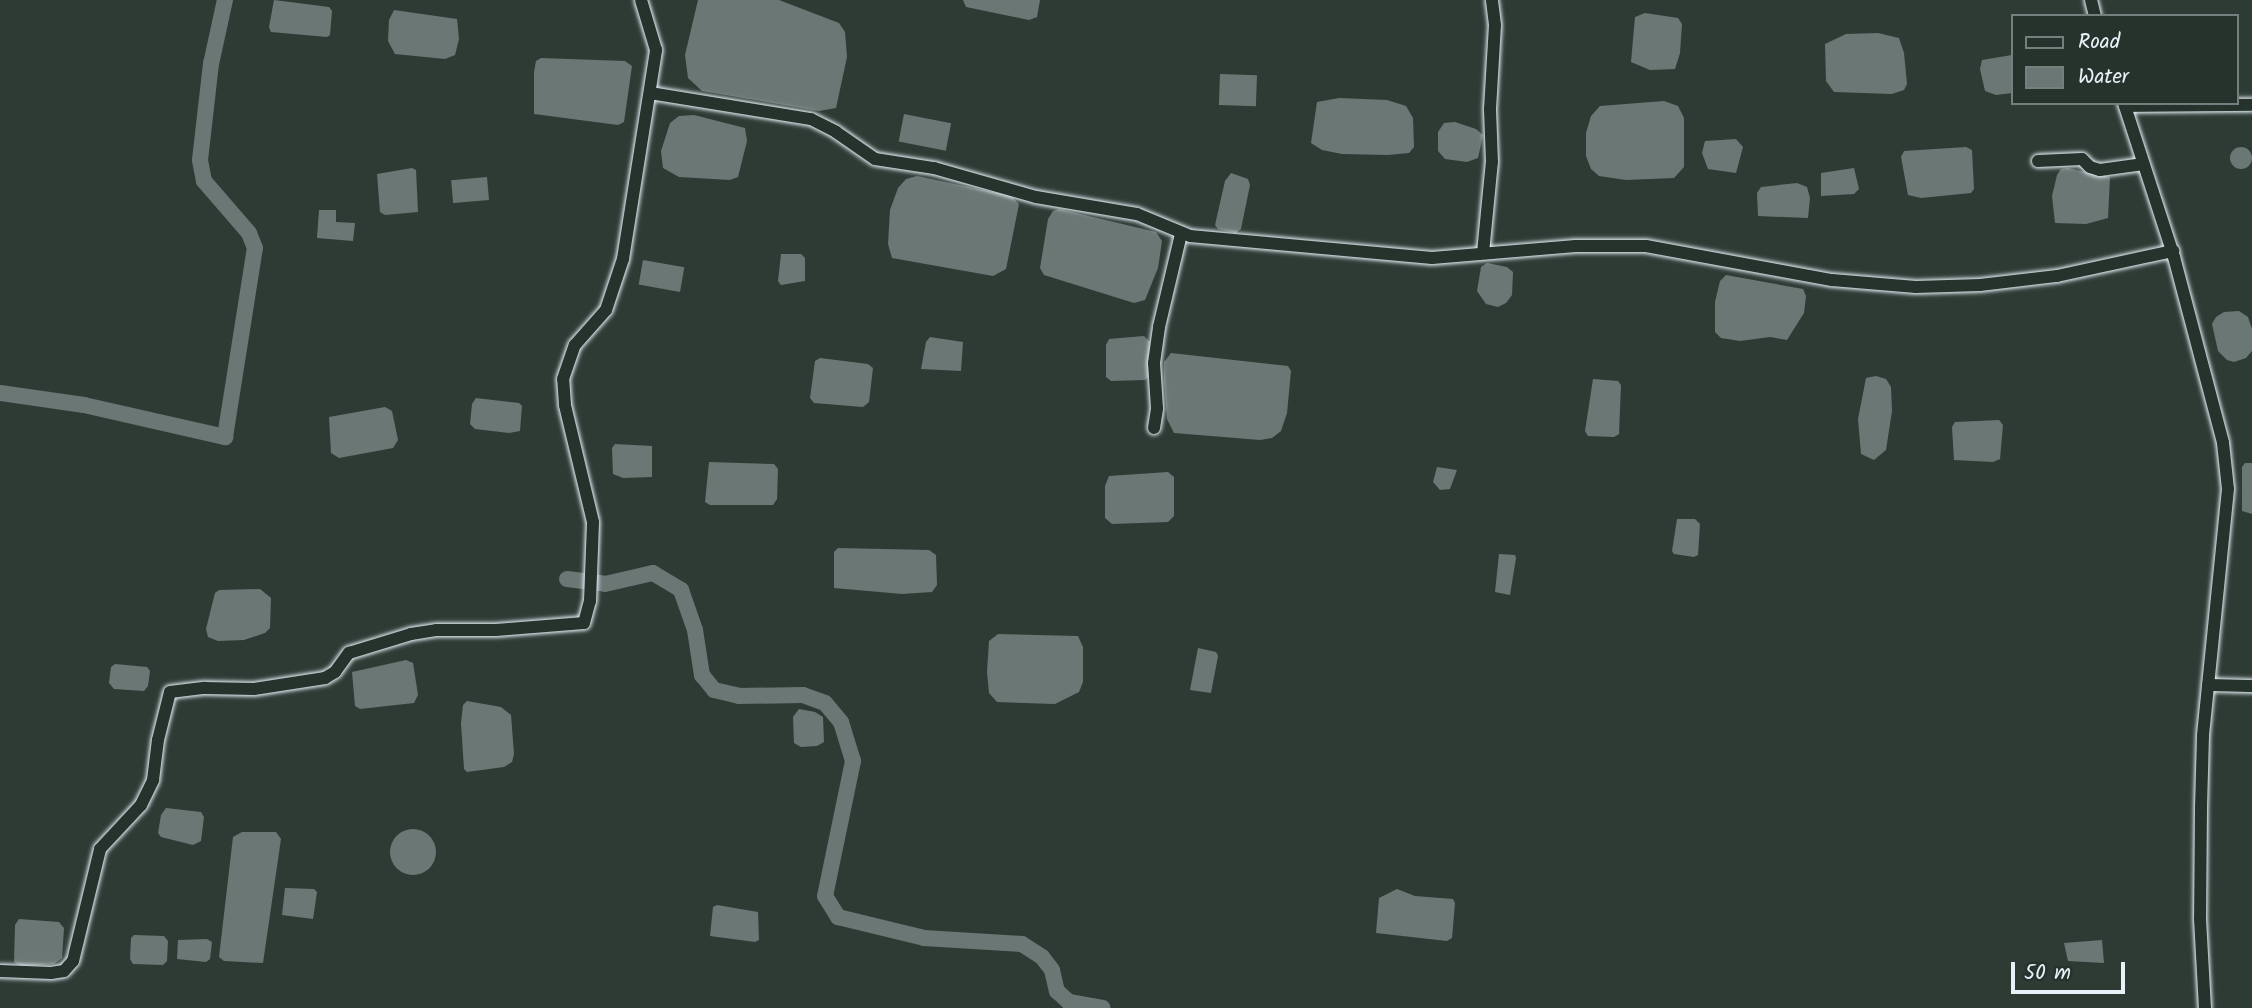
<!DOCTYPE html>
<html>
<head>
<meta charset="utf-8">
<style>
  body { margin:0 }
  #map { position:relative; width:2252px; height:1008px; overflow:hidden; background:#2e3b35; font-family:Kalam,sans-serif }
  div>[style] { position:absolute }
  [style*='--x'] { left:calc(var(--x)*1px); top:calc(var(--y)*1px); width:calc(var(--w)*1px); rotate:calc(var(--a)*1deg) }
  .water>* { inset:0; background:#6b7775; transform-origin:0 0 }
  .round { border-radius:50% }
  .canal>* { height:16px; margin:-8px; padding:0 8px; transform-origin:8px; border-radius:8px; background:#6b7775 }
  .roads { filter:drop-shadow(0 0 2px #e8f1f8) drop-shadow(0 0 2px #e8f1f8) }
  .minor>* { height:12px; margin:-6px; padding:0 6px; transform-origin:6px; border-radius:6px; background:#26332d }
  span { translate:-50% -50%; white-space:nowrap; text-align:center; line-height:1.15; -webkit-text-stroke:5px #26332d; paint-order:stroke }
  .legend { position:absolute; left:2011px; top:14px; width:228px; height:91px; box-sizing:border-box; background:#26332d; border:2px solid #747f7e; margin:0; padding:9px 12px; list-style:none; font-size:21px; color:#e8f1f8 }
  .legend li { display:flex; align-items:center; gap:14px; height:35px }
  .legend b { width:35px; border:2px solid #747f7e }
  .scale { position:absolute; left:2011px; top:962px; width:114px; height:32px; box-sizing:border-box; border:4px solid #e8f1f8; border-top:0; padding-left:9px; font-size:21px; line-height:24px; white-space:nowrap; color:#e8f1f8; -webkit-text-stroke:5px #26332d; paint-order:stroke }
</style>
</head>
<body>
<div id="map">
  <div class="water">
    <i style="clip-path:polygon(274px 0,329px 7px,332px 11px,330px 35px,327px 37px,271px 32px,269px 27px)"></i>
    <i style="clip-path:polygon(698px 0,779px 0,839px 23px,845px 32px,847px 57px,836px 108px,819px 111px,702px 91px,688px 78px,685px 55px)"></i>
    <i style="clip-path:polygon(963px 0,1040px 0,1037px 17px,1029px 20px,966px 7px)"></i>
    <i style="clip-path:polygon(394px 10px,457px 19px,459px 39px,455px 55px,445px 59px,395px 54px,388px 41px,389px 20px)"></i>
    <i style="clip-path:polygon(1645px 13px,1678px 18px,1682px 24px,1680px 53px,1675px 69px,1650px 70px,1631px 62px,1635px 17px)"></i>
    <i style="clip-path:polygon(1878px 33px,1899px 38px,1904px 53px,1907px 84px,1904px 90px,1892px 94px,1834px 92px,1826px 81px,1825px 44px,1846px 34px)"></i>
    <i style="clip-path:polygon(2012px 55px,2012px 93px,1996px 95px,1985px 91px,1980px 69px,1982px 60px)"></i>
    <i style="clip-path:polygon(541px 58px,625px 61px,632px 66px,624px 122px,618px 125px,534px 114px,534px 72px,536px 61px)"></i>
    <i style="left:1220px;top:74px;width:37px;height:31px;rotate:2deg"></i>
    <i style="clip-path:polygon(1339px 98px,1387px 100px,1406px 106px,1413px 118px,1414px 147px,1409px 153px,1388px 155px,1342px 154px,1322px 150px,1311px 143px,1317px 102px)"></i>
    <i style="clip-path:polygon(1664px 101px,1678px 106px,1684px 118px,1684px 167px,1674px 178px,1626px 180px,1599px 176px,1591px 169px,1586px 156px,1586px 133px,1591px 116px,1600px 106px)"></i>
    <i style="left:904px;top:114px;width:48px;height:28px;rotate:11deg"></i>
    <i style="clip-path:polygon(694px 115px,745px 128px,747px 141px,738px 177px,730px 180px,679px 177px,663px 168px,661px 151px,670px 123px,679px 116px)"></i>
    <i style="clip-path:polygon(1455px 122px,1476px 129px,1483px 135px,1478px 158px,1467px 162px,1445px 159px,1438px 151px,1438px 132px,1444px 123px)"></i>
    <i style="clip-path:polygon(1736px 139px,1743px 147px,1736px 173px,1708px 169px,1702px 153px,1705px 141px)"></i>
    <i style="clip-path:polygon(1966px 147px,1972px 150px,1974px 189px,1971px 193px,1921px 198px,1908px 195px,1901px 157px,1904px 151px)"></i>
    <i class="round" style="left:2230px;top:147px;width:22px;height:22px"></i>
    <i style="clip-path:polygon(412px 168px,416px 170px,418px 212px,385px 215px,380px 212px,377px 174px)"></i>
    <i style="clip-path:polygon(1854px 168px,1859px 189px,1854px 194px,1821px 196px,1821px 173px)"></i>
    <i style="clip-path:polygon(2068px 168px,2110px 177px,2108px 218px,2086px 224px,2055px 223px,2052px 196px,2057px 175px,2061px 169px)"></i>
    <i style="clip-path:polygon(1231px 173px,1248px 179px,1250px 185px,1241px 229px,1236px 233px,1218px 229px,1215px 225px,1225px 181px)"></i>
    <i style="clip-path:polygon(917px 176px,1011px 196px,1019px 204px,1006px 269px,993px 276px,892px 258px,888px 244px,890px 210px,898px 188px,906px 179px)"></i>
    <i style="left:487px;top:177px;width:23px;height:36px;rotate:85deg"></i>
    <i style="clip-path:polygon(1797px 183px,1807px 187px,1810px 198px,1808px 218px,1758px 216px,1757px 193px,1761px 187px)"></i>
    <i style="clip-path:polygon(1059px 209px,1156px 232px,1162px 241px,1158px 268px,1145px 300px,1134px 303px,1044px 275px,1040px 268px,1048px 219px,1053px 211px)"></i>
    <i style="clip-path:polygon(319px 210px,336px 210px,336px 222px,355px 223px,353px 241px,317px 238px)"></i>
    <i style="clip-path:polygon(781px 254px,801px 254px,805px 258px,805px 281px,781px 285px,778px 281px)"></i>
    <i style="left:643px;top:260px;width:42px;height:25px;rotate:10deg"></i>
    <i style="clip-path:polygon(1487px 263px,1507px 267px,1513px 272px,1512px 295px,1506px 303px,1498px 307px,1486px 304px,1477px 291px,1481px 267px)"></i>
    <i style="clip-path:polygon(1726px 275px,1803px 289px,1806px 296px,1804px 313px,1787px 340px,1770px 337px,1740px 341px,1721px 338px,1715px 332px,1715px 302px,1720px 281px)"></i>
    <i style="clip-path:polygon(2239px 311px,2248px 317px,2252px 329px,2252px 351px,2246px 358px,2234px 362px,2227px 360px,2218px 351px,2212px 324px,2216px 317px,2224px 312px)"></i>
    <i style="clip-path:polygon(1144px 336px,1150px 342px,1150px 376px,1145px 380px,1111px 381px,1106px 377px,1106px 345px,1109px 339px)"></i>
    <i style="clip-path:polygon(930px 337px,963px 342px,961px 371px,921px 369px,926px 342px)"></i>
    <i style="clip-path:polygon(1171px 353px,1288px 366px,1291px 371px,1287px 413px,1281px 431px,1272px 438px,1260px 440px,1174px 433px,1167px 419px,1164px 380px,1164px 362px)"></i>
    <i style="clip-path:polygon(820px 358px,868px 364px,873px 368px,869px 402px,863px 407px,814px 403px,810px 398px,815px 361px)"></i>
    <i style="clip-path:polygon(1876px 376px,1886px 379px,1891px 387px,1892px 411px,1886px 450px,1874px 460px,1861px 454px,1858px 419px,1866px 378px)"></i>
    <i style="clip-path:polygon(1593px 379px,1618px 381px,1621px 385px,1619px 434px,1614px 437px,1588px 436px,1585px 431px)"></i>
    <i style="clip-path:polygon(476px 398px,519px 403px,522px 406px,520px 431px,509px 433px,475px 429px,470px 424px,472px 404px)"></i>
    <i style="clip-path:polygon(385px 407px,392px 411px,398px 440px,393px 448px,339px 458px,331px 453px,329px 417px)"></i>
    <i style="clip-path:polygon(1999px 420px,2003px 425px,2000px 459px,1993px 462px,1954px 460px,1952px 427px,1955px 422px)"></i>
    <i style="clip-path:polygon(615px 444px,652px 446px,652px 477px,623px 478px,613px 474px,612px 448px)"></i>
    <i style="clip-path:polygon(709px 462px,774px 464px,778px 469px,777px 499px,773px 505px,710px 505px,705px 502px)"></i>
    <i style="clip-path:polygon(2245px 463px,2252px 463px,2252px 514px,2242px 511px,2242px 467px)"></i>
    <i style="clip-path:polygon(1437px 467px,1457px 470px,1450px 489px,1440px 490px,1433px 482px)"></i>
    <i style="clip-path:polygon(1168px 472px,1174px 477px,1174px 516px,1168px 522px,1112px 524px,1105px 518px,1105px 486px,1109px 476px)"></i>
    <i style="clip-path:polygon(1677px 519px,1695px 519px,1700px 524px,1698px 555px,1694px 557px,1674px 554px,1672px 551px)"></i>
    <i style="clip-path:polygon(838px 548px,929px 550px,936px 555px,937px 585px,932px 592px,902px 594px,834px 588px,834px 552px)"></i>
    <i style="clip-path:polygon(1499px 554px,1515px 555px,1516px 558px,1510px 595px,1495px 592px)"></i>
    <i style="clip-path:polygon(260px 589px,271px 598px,270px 628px,265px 633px,244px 640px,218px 641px,208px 637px,206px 629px,215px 593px,219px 590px)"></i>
    <i style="clip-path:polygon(998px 634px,1078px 636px,1083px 647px,1083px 682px,1079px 692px,1055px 704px,997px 702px,989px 693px,987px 672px,989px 641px)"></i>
    <i style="clip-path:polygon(1198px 648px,1216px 652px,1218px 656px,1211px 693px,1190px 690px)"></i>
    <i style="clip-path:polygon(406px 660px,413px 663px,418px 695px,414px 703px,360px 709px,355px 706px,352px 672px)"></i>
    <i style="clip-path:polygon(115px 664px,147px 667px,150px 671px,148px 686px,144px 691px,114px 689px,109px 683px,111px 667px)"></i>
    <i style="clip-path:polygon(467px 701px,501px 707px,511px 715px,514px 754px,512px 762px,504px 767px,467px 772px,464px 769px,461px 723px,463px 705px)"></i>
    <i style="clip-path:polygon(799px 709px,815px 712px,823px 717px,824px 742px,817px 746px,801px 747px,794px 743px,793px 717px)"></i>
    <i style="clip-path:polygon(166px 808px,201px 812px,204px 817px,201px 841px,193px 845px,161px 837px,158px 833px,161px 815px)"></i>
    <i class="round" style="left:390px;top:829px;width:46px;height:46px"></i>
    <i style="clip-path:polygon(242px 832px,276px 832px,281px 839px,263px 963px,224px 961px,219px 957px,233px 837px)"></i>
    <i style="clip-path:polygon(285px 888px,314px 889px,317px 892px,313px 919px,282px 915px)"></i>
    <i style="clip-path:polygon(1397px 889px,1415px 896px,1453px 899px,1455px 903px,1452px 938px,1447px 941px,1376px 933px,1379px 898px)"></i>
    <i style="clip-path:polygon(717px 905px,758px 912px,759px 940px,755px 942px,710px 936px,713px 907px)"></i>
    <i style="clip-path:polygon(19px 919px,59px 922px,64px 928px,62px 958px,54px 964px,20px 966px,14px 962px,15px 925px)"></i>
    <i style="clip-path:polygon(134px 935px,164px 936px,168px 941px,167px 961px,163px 965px,133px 964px,130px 959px,131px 938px)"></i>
    <i style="clip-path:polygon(207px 939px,212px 942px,210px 959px,206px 962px,177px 959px,178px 940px)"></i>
    <i style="clip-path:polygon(2102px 940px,2104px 963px,2068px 961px,2064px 943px)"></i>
  </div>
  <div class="canal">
    <i style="--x:0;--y:393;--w:85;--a:8.1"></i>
    <i style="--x:84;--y:405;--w:145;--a:12.8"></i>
    <i style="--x:225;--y:437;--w:191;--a:-81"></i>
    <i style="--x:255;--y:248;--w:16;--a:-112"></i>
    <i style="--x:249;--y:233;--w:69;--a:-130.9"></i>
    <i style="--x:204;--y:181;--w:21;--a:-101"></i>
    <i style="--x:200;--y:160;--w:97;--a:-83.5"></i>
    <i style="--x:211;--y:64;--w:66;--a:-77.7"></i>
    <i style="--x:567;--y:579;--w:38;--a:7"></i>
    <i style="--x:605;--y:584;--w:49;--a:-12.9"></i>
    <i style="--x:653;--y:573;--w:33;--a:31"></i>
    <i style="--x:681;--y:590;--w:42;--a:70.7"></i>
    <i style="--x:695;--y:630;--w:46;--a:81.2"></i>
    <i style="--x:702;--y:675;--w:19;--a:51"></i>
    <i style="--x:714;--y:690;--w:26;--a:13"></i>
    <i style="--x:739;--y:696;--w:64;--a:-0.9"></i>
    <i style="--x:803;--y:695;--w:23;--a:20"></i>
    <i style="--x:825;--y:703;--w:25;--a:50"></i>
    <i style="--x:841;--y:722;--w:41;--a:72.9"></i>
    <i style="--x:853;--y:761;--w:138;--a:101.7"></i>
    <i style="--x:825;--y:896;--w:25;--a:58"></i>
    <i style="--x:838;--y:917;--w:89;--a:13.7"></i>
    <i style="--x:924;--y:938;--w:98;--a:3.5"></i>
    <i style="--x:1022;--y:944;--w:24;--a:33"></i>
    <i style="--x:1042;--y:957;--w:16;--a:52"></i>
    <i style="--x:1052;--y:970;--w:22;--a:77"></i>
    <i style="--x:1057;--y:991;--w:16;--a:43"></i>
    <i style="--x:1069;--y:1002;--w:34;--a:10"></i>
  </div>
  <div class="roads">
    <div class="minor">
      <i style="--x:2091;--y:0;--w:16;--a:76"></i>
      <i style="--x:650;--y:93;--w:163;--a:9.2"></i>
      <i style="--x:811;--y:119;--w:28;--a:27"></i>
      <i style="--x:836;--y:132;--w:47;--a:34.7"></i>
      <i style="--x:875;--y:159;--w:60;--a:8.7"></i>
      <i style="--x:934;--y:168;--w:106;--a:15.9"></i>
      <i style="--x:1036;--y:197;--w:102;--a:9.6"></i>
      <i style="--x:1137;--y:214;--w:57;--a:22.5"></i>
      <i style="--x:1190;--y:236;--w:243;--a:5.2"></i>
      <i style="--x:1432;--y:258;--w:144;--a:-4.8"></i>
      <i style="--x:1575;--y:246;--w:71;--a:0"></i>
      <i style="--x:1646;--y:246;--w:189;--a:10.4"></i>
      <i style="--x:1832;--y:280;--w:84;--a:4.8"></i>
      <i style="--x:1916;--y:287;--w:64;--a:-1.8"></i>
      <i style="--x:1980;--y:285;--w:78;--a:-6.7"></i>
      <i style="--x:2057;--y:276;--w:119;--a:-12.2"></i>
      <i style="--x:2124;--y:103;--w:162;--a:72"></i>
      <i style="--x:2174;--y:257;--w:192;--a:75.2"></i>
      <i style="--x:2223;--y:443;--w:46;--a:83.8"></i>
      <i style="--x:2228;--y:489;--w:248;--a:95.8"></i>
      <i style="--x:2203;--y:736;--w:72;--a:91.6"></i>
      <i style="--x:2201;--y:808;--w:111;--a:90.5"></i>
      <i style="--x:2200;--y:919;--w:89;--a:86.8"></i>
      <i style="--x:2125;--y:106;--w:127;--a:-0.5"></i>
      <i style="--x:2038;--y:161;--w:44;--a:-2.6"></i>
      <i style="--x:2082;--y:159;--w:11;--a:45"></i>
      <i style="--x:2090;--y:167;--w:10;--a:17"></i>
      <i style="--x:2100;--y:170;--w:44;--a:-7.8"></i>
      <i style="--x:1483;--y:253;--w:91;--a:-84.4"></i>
      <i style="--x:1492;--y:162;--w:53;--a:-92.2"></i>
      <i style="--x:1490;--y:109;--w:84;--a:-86.6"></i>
      <i style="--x:1495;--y:25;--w:25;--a:-97"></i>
      <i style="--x:1154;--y:428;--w:20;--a:-81"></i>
      <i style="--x:1157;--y:408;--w:45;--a:-93.8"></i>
      <i style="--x:1154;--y:363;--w:36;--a:-82"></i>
      <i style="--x:1159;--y:327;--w:96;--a:-76.7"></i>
      <i style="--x:2208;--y:685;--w:44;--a:1.3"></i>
      <i style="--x:0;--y:971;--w:51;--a:2.2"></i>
      <i style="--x:51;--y:973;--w:13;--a:-9"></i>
      <i style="--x:64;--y:971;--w:13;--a:-48"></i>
      <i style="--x:73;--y:961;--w:115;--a:-76.4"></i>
      <i style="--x:100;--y:849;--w:60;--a:-47"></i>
      <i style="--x:141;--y:805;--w:28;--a:-64"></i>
      <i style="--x:153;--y:780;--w:40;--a:-82.9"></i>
      <i style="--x:158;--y:740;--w:49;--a:-76"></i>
      <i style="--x:170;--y:692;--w:35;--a:-7"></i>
      <i style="--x:205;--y:688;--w:49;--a:1.2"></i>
      <i style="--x:254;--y:689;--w:72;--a:-8.8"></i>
      <i style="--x:325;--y:678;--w:12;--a:-31"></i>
      <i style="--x:335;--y:672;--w:24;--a:-54"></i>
      <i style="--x:349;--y:653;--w:65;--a:-17"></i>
      <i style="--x:411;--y:634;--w:25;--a:-9"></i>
      <i style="--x:436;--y:630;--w:60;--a:0"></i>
      <i style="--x:496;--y:630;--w:88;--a:-4.5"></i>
      <i style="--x:584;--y:623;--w:23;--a:-75"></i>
      <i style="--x:590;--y:601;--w:79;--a:-87.8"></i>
      <i style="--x:593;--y:522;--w:120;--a:-103.5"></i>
      <i style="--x:565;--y:405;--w:26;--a:-94"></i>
      <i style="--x:563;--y:379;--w:36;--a:-71"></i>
      <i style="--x:575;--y:345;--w:47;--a:-48.5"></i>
      <i style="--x:606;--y:310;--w:54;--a:-71.6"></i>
      <i style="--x:623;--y:259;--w:212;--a:-81"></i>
      <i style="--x:656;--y:50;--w:52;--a:-106.7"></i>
    </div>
  </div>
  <ul class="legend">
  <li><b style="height:9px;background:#26332d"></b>Road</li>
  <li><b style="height:19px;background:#6b7775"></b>Water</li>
  </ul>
  <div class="scale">50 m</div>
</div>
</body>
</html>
